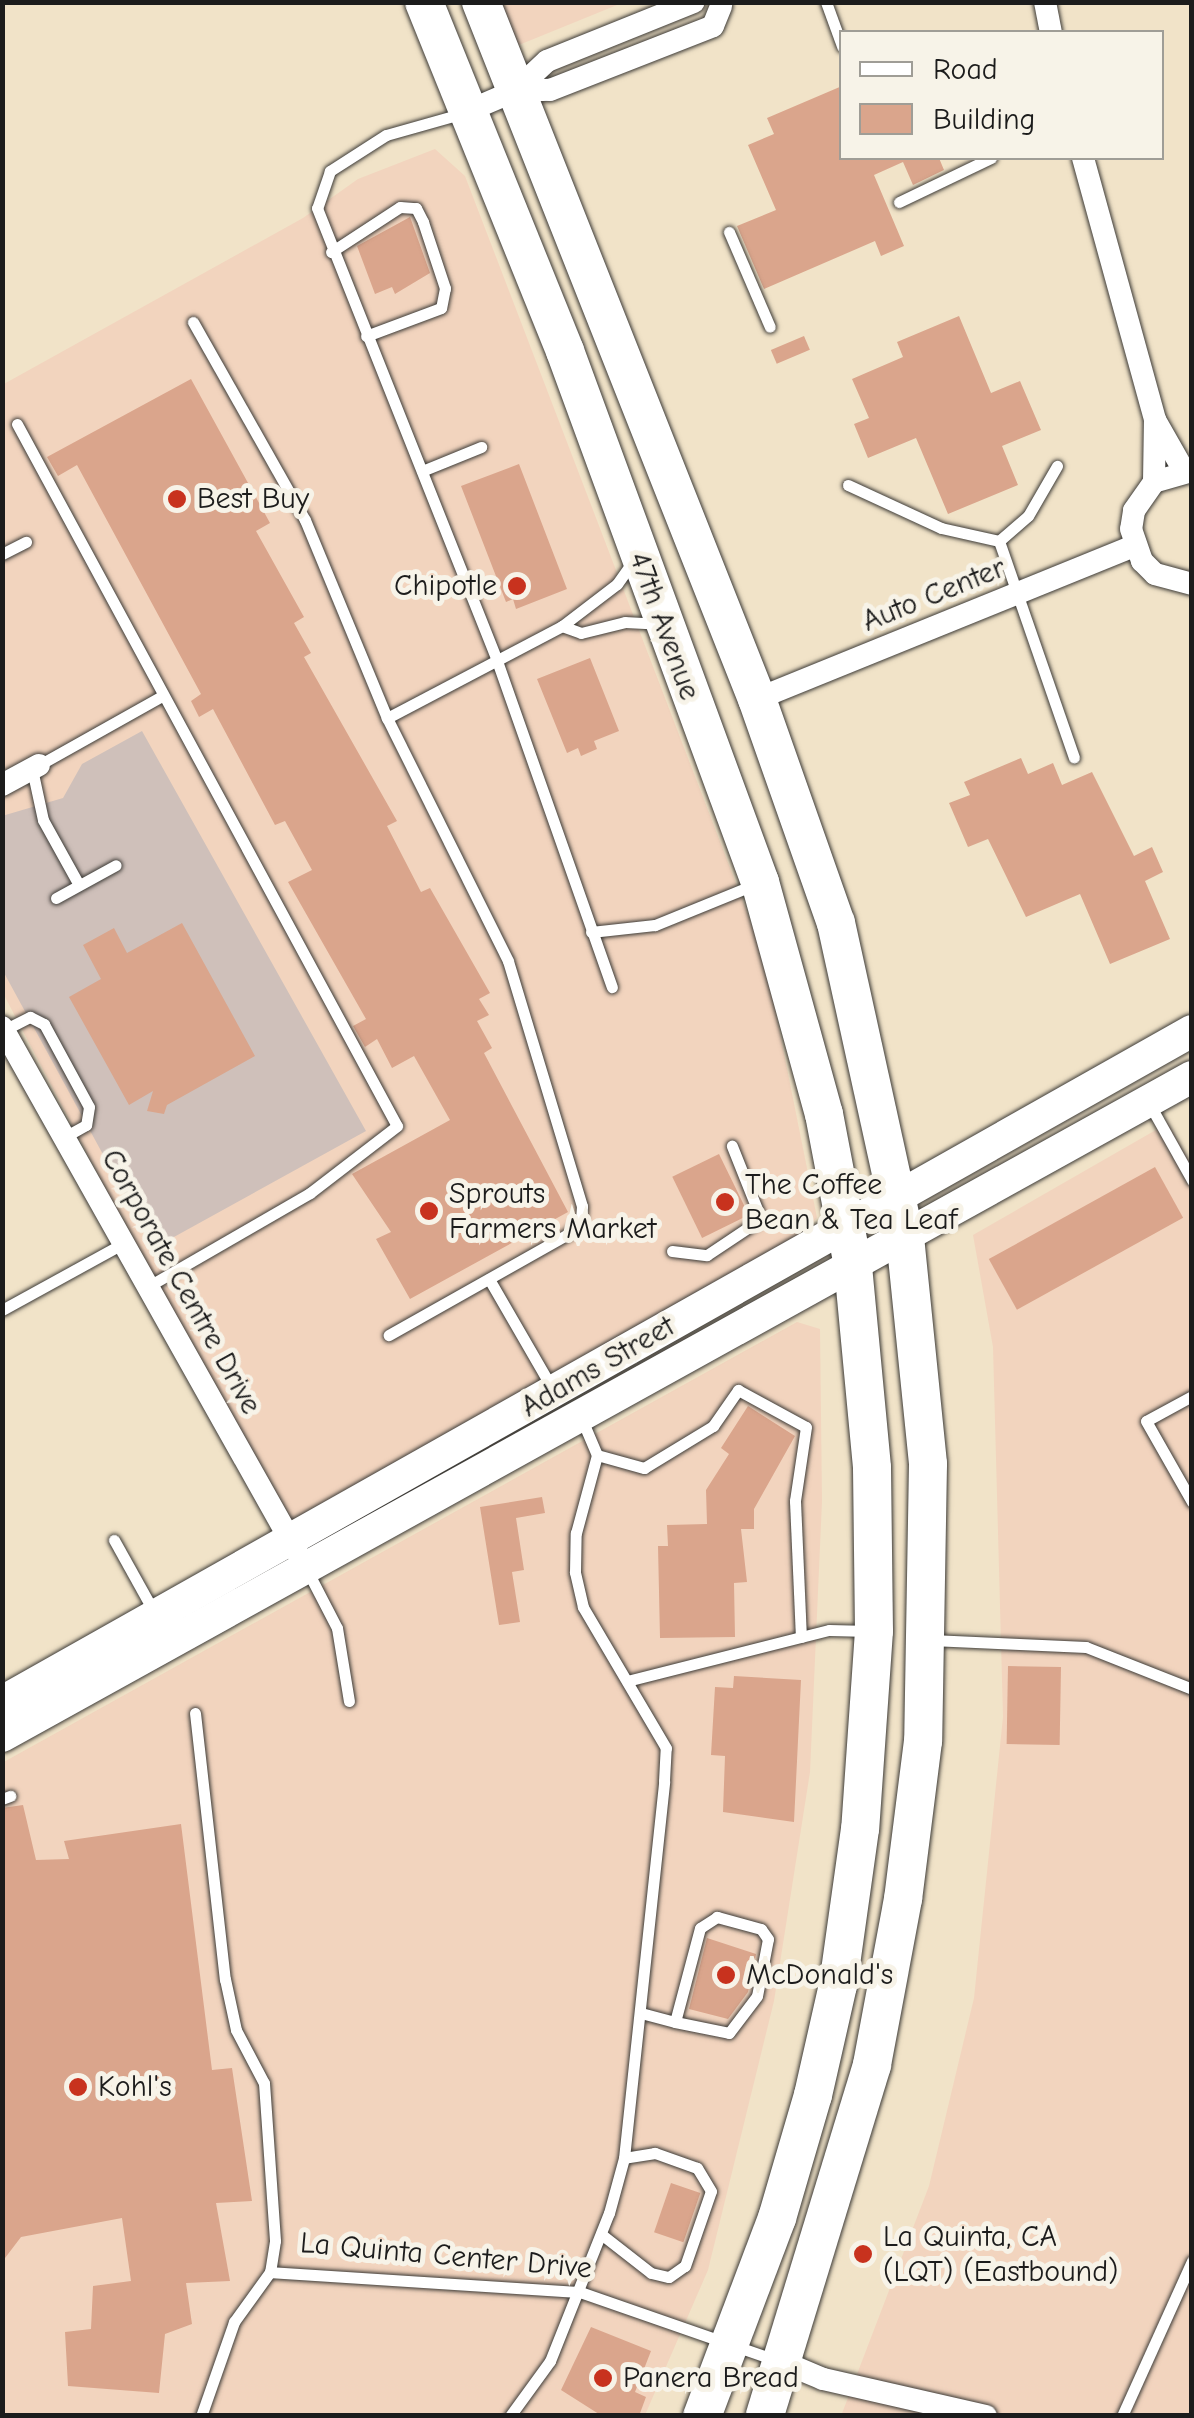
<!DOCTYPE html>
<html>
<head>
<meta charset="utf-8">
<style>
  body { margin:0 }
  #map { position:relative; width:1194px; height:2418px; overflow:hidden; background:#f1e3c8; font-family:"Comic Neue",sans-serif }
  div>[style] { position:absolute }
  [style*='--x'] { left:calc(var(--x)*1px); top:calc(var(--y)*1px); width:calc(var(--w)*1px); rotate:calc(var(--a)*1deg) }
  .built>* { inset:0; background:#f2d4be }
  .industrial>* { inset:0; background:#cfc0ba }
  .building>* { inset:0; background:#daa58c; transform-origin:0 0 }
  .roads { filter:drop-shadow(0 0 2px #3c3a36) drop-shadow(0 0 2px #3c3a36) }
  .lane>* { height:11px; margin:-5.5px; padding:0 5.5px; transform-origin:5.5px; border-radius:5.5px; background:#fff }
  .street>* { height:22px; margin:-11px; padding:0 11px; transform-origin:11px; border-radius:11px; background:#fff }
  .secondary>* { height:32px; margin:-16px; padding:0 16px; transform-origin:16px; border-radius:16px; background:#fff }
  .primary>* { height:38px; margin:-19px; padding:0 19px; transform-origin:19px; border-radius:19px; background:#fff }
  .dots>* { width:28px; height:28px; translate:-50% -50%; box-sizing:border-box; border:5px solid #f7f3e8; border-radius:50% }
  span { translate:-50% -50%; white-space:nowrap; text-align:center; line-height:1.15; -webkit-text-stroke:10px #f7f3e8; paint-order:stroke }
  .poi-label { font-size:30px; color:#1c1c1c }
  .left { translate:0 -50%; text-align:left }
  .right { translate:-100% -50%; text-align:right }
  .street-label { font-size:30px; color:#1c1c1c }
  .frame { position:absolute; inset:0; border:5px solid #1c1c1c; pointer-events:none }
  .legend { position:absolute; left:839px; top:30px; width:325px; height:130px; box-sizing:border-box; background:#f7f3e8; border:2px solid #9f9d96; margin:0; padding:12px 18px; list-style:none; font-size:30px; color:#1c1c1c }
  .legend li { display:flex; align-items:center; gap:20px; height:50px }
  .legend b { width:50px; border:2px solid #9f9d96 }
</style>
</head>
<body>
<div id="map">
  <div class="built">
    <i style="clip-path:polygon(492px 3px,622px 3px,509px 49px)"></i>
    <i style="clip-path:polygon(435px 149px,465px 176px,765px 959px,817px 1218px,792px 1241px,283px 1528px,3px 993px,2px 385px,303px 218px,358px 179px)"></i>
    <i style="clip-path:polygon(1168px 1123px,1192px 1166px,1191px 2415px,841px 2416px,929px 2186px,974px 1998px,1003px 1717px,993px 1347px,973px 1235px)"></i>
    <i style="clip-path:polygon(797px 1322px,820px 1329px,822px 1501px,810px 1772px,774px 2001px,708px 2270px,645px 2415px,3px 2415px,2px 1763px)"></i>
  </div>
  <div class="industrial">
    <i style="clip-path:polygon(142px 731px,366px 1131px,154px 1248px,3px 971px,2px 816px,63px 798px,82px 764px)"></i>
  </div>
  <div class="building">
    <i style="clip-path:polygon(842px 86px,842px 158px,939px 158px,944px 170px,913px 185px,903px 162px,874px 175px,904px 246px,881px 256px,875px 241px,764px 289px,737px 226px,776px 210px,748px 145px,774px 134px,767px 118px)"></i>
    <i style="clip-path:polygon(410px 217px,430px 273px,395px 294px,392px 287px,375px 294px,357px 246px)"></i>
    <i style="clip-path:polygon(959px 316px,991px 393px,1020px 381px,1041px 430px,1002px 446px,1018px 485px,948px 514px,916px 438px,868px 458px,854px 424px,869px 418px,852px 379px,903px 357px,897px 342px)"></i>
    <i style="left:804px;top:336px;width:15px;height:36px;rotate:67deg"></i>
    <i style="clip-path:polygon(191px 379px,270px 523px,256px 531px,304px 617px,294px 623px,311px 653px,304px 657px,397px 821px,387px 826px,421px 892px,430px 888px,490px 993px,479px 999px,489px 1015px,477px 1021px,492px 1048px,484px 1053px,568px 1212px,410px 1299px,376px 1239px,391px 1232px,352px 1174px,450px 1120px,414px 1056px,392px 1068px,377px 1039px,365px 1047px,353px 1026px,366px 1019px,288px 882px,312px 870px,285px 821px,275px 825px,213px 709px,199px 717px,191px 701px,201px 694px,77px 465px,58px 476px,47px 457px)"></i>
    <i style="clip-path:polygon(519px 464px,567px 589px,516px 609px,513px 599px,506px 602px,461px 486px)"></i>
    <i style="clip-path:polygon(590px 658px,619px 731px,594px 741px,597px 749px,581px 756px,578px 748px,567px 753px,537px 679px)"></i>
    <i style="clip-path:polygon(1021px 758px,1028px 774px,1053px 763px,1062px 785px,1092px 772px,1134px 856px,1152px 847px,1163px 872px,1145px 881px,1170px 939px,1110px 964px,1080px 894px,1026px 917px,988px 839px,968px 847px,949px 803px,970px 795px,964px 782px)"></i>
    <i style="clip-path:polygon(182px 923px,255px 1056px,167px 1105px,164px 1114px,147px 1111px,153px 1091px,129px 1105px,69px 997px,101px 979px,83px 945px,114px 928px,127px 953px)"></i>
    <i style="left:719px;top:1154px;width:68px;height:52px;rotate:64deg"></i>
    <i style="left:1155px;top:1167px;width:58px;height:190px;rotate:61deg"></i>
    <i style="clip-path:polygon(748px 1406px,795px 1436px,754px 1509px,754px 1529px,741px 1529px,747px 1582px,734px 1583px,735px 1637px,660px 1638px,658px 1546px,668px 1546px,667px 1525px,707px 1524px,706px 1490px,729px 1454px,721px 1448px)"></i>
    <i style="clip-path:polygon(542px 1497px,545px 1513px,516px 1518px,524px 1570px,512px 1572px,520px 1622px,499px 1625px,480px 1507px)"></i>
    <i style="left:1008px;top:1666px;width:53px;height:78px;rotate:1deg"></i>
    <i style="clip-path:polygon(734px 1676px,801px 1680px,794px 1822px,723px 1812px,725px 1756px,711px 1755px,715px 1687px,733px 1688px)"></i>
    <i style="clip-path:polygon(23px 1805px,36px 1860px,69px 1859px,64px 1841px,181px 1824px,212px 2070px,232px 2068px,252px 2201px,216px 2203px,230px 2281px,186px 2283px,192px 2324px,165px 2334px,159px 2393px,68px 2386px,65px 2332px,91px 2329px,93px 2286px,131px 2281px,122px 2218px,21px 2237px,2px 2262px,2px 1808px)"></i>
    <i style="clip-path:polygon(707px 1938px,756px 1954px,748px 1992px,728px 2019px,689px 2009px)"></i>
    <i style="left:671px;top:2183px;width:31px;height:52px;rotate:19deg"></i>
    <i style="clip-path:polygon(591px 2327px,651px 2351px,635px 2392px,646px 2397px,639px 2416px,602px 2416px,561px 2390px)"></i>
  </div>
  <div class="roads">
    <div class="lane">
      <i style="--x:826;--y:2;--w:47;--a:70"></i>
      <i style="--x:464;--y:113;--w:81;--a:164.2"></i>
      <i style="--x:386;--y:135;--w:67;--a:147.3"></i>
      <i style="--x:330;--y:171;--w:39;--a:109"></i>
      <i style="--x:317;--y:208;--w:484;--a:68.3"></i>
      <i style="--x:496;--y:658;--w:349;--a:70.6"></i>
      <i style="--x:899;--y:202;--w:102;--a:-25.6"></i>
      <i style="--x:729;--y:232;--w:103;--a:66.7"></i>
      <i style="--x:331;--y:252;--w:82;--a:-33.1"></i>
      <i style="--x:400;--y:207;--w:16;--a:4"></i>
      <i style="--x:416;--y:208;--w:16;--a:63"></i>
      <i style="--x:423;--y:222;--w:70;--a:71.6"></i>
      <i style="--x:445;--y:288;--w:20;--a:101"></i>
      <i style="--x:441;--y:308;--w:80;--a:159.5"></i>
      <i style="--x:193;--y:322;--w:227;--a:60.5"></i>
      <i style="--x:305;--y:520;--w:214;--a:67.5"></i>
      <i style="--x:387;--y:718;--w:271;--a:63.5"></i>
      <i style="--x:508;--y:961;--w:256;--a:73.2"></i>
      <i style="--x:582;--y:1206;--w:15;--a:94"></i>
      <i style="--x:581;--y:1221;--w:18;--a:135"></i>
      <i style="--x:568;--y:1234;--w:206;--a:150.6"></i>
      <i style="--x:17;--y:424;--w:798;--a:61.57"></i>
      <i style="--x:397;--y:1126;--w:110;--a:142.4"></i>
      <i style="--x:310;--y:1193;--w:186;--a:150"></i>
      <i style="--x:422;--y:471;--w:64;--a:-22.1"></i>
      <i style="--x:848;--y:485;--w:102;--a:24.8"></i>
      <i style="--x:941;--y:528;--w:59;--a:12.6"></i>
      <i style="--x:999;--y:541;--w:38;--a:-41"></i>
      <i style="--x:1028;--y:516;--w:58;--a:-59.9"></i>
      <i style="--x:999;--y:541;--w:229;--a:70.9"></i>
      <i style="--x:2;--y:554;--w:27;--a:-27"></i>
      <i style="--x:562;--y:626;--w:20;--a:20"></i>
      <i style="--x:581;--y:633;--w:45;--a:-14"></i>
      <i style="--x:625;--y:622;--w:35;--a:3"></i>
      <i style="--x:387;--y:718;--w:198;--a:-27.7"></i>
      <i style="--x:562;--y:626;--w:69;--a:-37.4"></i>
      <i style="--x:617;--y:584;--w:28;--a:-55"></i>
      <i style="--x:39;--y:765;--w:139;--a:-29.3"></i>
      <i style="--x:32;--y:769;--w:52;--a:77.8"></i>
      <i style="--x:43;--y:820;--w:74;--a:61"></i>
      <i style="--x:56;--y:898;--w:68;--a:-28.8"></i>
      <i style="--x:591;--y:932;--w:64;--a:-6.2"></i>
      <i style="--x:655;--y:925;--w:109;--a:-22.1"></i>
      <i style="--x:4;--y:1030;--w:29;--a:-27"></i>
      <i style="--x:30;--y:1017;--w:16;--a:27"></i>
      <i style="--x:44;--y:1024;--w:94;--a:61.5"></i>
      <i style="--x:89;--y:1107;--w:18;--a:99"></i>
      <i style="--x:86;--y:1125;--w:25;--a:151"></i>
      <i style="--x:1150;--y:1105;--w:86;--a:60.8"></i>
      <i style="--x:672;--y:1251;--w:35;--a:7"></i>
      <i style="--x:707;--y:1255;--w:65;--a:-33.7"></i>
      <i style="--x:761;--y:1219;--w:79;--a:-111.7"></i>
      <i style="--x:489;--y:1279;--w:126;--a:60"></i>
      <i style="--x:2;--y:1310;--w:139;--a:-28.8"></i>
      <i style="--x:1192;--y:1396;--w:52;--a:151.5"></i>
      <i style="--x:1146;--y:1421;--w:93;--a:60.4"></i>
      <i style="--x:597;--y:1455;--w:49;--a:15.5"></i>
      <i style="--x:644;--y:1468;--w:81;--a:-31.3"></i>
      <i style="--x:713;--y:1426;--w:44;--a:-55.2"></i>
      <i style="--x:738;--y:1390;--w:77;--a:28.6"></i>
      <i style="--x:806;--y:1427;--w:75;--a:98.5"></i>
      <i style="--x:795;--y:1501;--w:136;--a:87.5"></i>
      <i style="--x:114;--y:1540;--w:82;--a:60.9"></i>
      <i style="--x:308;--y:1572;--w:63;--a:62.6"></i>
      <i style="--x:337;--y:1628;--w:74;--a:80.7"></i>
      <i style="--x:931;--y:1640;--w:155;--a:2.6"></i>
      <i style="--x:1086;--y:1647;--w:114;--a:21.6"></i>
      <i style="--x:627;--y:1681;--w:208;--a:-14.2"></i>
      <i style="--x:829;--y:1630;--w:41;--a:1.4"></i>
      <i style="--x:195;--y:1713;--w:268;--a:83.6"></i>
      <i style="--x:225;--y:1979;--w:52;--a:77.8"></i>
      <i style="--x:236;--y:2030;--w:60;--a:62.2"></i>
      <i style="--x:264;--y:2083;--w:158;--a:86"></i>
      <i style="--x:275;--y:2241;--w:31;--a:99"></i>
      <i style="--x:270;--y:2272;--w:62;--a:125.8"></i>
      <i style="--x:234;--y:2322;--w:100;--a:109.3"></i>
      <i style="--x:2;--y:1799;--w:9;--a:-21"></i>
      <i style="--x:641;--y:2013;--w:35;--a:15"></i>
      <i style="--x:675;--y:2022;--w:55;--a:11.5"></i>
      <i style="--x:729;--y:2033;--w:46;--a:-52.9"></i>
      <i style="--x:757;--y:1996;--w:58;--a:-79.1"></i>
      <i style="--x:768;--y:1939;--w:12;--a:-125"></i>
      <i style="--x:761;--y:1929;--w:46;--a:-164.7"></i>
      <i style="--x:717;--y:1917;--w:20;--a:147"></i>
      <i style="--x:700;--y:1928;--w:97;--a:104.9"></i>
      <i style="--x:601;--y:2234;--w:63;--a:38"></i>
      <i style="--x:651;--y:2273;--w:18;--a:13"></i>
      <i style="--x:669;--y:2277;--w:19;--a:-35"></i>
      <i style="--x:685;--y:2266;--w:79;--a:-70.9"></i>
      <i style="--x:711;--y:2191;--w:27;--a:-121"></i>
      <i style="--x:697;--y:2168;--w:45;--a:-160.3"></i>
      <i style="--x:655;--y:2153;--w:31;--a:171"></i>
      <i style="--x:270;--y:2272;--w:311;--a:3.7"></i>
      <i style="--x:580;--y:2292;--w:210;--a:19.2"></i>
      <i style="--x:510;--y:2416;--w:68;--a:-54"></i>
      <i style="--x:550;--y:2361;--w:159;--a:-68.3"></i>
      <i style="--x:609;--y:2213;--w:57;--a:-74.7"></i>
      <i style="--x:624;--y:2158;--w:379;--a:-83.9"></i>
      <i style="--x:664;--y:1781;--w:33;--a:-87"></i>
      <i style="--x:666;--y:1748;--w:164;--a:-120.5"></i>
      <i style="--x:583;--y:1607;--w:36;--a:-103"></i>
      <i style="--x:575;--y:1572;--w:39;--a:-89"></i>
      <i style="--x:576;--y:1533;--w:81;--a:-74.9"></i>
      <i style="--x:597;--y:1455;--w:38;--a:-113"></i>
      <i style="--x:1122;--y:2416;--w:170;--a:-65.7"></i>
    </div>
    <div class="street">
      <i style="--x:1045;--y:2;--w:31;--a:79"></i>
      <i style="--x:515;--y:91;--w:35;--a:-2"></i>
      <i style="--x:550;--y:90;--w:175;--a:-21.4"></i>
      <i style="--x:713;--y:26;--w:22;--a:-68"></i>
      <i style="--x:468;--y:111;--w:51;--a:-23.1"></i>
      <i style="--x:515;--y:91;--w:44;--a:-43.2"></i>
      <i style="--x:547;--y:61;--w:158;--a:-21.9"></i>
      <i style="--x:1083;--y:158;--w:272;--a:74.6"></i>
      <i style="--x:1155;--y:420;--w:59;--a:60.4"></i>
      <i style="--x:1192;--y:471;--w:40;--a:164"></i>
      <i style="--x:1154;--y:482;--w:35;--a:125"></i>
      <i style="--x:1134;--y:511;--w:18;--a:99"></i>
      <i style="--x:1131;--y:529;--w:34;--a:71"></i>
      <i style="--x:1142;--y:561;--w:18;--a:45"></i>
      <i style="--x:1155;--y:574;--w:38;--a:15"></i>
      <i style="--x:1154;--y:482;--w:62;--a:-89.1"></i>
      <i style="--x:757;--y:699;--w:407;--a:-22.1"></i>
      <i style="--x:2;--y:785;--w:42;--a:-28.4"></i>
      <i style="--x:2;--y:1027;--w:602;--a:60.67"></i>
      <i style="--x:785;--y:2363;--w:41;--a:22.8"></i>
      <i style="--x:823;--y:2379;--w:167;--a:12.8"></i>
    </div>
    <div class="secondary">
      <i style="--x:2;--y:1702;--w:1366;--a:-29.42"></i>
      <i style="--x:2;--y:1736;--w:1360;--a:-28.98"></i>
    </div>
    <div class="primary">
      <i style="--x:424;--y:2;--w:376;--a:68"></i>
      <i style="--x:565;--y:351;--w:566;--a:69.84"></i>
      <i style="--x:760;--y:882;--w:241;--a:74.6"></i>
      <i style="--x:824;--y:1114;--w:155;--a:79.2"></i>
      <i style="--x:853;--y:1266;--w:203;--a:84.6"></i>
      <i style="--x:872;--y:1468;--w:163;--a:89.3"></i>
      <i style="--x:874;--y:1631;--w:198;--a:94"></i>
      <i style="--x:860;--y:1829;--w:158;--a:98"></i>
      <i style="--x:838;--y:1985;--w:113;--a:102.8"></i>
      <i style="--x:813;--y:2095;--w:128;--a:106.3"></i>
      <i style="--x:777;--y:2218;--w:212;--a:110.7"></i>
      <i style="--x:481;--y:2;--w:750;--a:68.4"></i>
      <i style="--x:757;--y:699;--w:238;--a:70.6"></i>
      <i style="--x:836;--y:923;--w:321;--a:77.6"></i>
      <i style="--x:905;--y:1237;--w:228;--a:84.2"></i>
      <i style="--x:928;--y:1464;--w:277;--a:91"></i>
      <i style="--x:923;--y:1741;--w:159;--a:97.2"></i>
      <i style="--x:903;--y:1899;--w:169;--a:100.6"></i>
      <i style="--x:872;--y:2065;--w:367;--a:107"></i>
    </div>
  </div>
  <div class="dots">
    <i style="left:177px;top:499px;background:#c8321e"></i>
    <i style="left:517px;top:586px;background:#c8321e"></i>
    <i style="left:725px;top:1202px;background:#c8321e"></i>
    <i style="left:429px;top:1211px;background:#c8321e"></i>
    <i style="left:726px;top:1975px;background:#c8321e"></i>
    <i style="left:78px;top:2087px;background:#c8321e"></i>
    <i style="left:863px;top:2254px;background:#c8321e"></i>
    <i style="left:603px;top:2378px;background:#c8321e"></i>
  </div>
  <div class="poi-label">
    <span class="left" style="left:197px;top:499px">Best Buy</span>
    <span class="right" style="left:497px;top:586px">Chipotle</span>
    <span class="left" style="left:745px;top:1202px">The Coffee<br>Bean &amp; Tea Leaf</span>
    <span class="left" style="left:449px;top:1211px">Sprouts<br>Farmers Market</span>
    <span class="left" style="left:746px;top:1975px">McDonald's</span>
    <span class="left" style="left:98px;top:2087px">Kohl's</span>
    <span class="left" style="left:883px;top:2254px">La Quinta, CA<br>(LQT) (Eastbound)</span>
    <span class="left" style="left:623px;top:2378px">Panera Bread</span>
  </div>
  <div class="street-label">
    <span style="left:934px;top:595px;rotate:-22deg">Auto Center</span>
    <span style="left:664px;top:626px;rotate:70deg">47th Avenue</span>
    <span style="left:181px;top:1282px;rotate:61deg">Corporate Centre Drive</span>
    <span style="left:598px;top:1367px;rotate:-30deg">Adams Street</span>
    <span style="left:446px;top:2256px;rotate:5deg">La Quinta Center Drive</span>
  </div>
  <div class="frame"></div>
  <ul class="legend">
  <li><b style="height:12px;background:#fff"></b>Road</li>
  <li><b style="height:28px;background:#daa58c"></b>Building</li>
  </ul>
</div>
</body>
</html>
